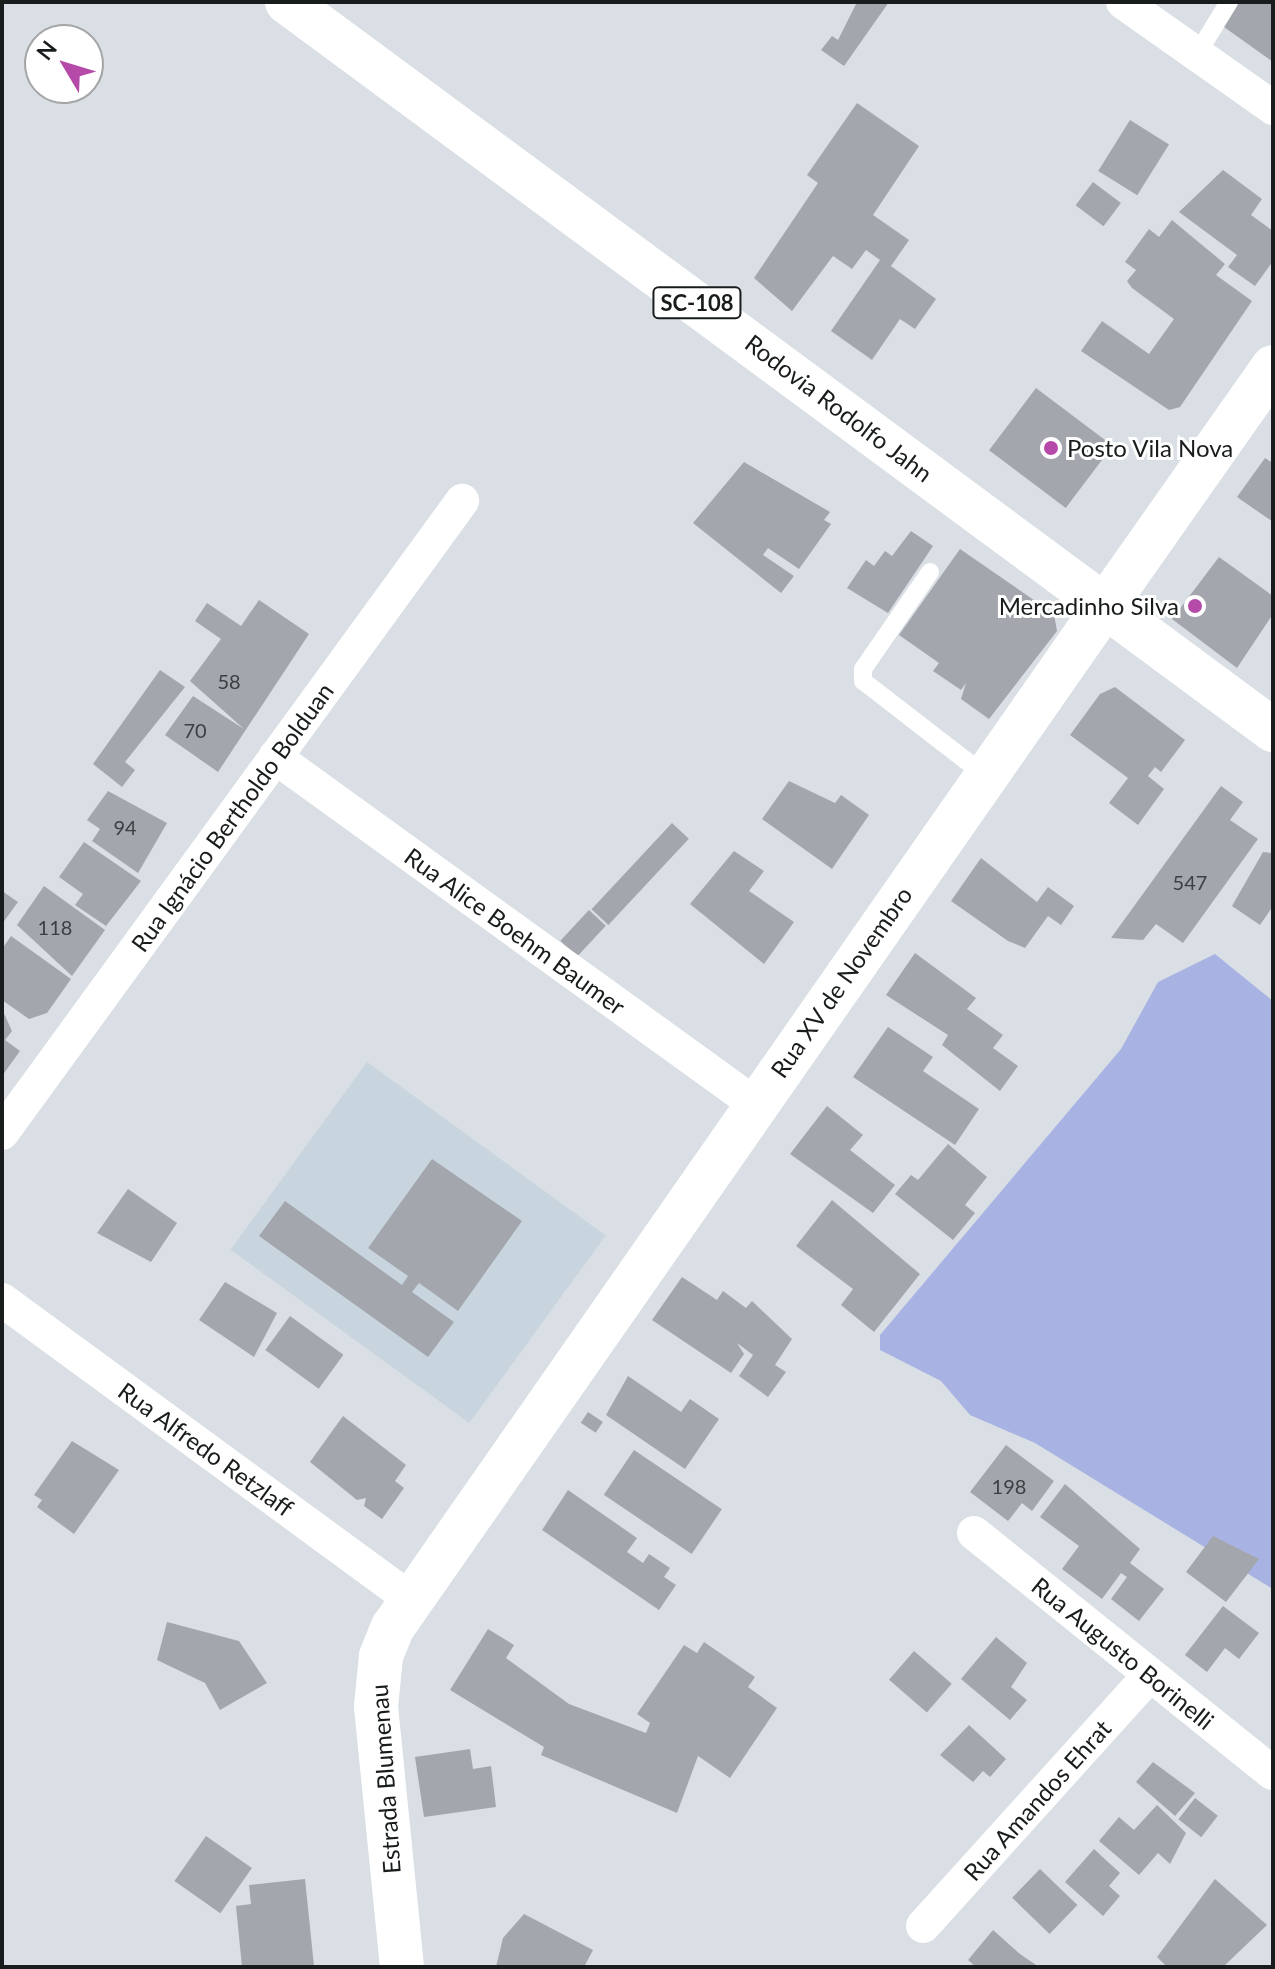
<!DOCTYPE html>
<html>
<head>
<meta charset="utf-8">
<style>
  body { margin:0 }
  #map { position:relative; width:1275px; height:1969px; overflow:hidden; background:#d9dfe4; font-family:Lato,sans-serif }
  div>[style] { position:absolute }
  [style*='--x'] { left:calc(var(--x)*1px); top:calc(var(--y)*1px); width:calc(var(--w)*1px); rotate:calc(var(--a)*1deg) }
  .built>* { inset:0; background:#c8d5de; transform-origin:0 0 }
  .green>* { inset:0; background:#a8b3e4 }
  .building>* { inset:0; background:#a3a7ad; transform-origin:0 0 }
  .lane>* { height:18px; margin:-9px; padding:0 9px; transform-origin:9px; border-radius:9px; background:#fff }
  .street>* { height:34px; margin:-17px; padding:0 17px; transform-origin:17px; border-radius:17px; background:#fff }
  .secondary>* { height:44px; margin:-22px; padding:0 22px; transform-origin:22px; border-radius:22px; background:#fff }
  .primary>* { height:44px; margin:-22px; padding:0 22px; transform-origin:22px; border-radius:22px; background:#fff }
  .dots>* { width:22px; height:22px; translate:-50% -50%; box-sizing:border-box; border:4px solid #fff; border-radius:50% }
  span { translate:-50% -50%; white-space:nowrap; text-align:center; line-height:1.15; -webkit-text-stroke:6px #fff; paint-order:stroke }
  .number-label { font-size:20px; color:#3c3f41 }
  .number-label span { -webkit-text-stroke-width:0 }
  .shield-label span { padding:2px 6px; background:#fff; border:2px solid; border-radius:6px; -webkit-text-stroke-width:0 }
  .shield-label { font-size:22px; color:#191c1d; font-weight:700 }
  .street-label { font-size:24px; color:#191c1d }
  .poi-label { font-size:24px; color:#191c1d }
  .left { translate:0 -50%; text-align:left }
  .right { translate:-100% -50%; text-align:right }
  .frame { position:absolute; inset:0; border:4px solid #191c1d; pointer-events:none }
  .north { position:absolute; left:24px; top:24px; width:80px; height:80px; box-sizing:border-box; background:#fff; border:2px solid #a3a4a5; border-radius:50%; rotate:308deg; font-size:22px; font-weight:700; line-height:32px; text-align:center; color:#191c1d }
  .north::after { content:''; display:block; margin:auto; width:28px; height:36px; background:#b64aa9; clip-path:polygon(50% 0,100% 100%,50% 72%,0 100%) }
</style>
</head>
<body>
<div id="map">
  <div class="built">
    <i style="left:367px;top:1062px;width:295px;height:232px;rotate:36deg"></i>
  </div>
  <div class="green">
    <i style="clip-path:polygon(1215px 954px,1273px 1001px,1273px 1589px,1035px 1443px,970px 1415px,941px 1381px,880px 1350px,880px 1335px,1121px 1049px,1158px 982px)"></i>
  </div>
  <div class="building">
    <i style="clip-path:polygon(857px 2px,889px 2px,844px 66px,821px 50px,832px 36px,838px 40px)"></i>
    <i style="clip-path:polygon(1231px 2px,1273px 2px,1273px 62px,1217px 22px)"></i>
    <i style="clip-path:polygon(857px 103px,919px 146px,873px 215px,909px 240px,891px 266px,936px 299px,915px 329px,900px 319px,872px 360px,831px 331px,880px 260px,866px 250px,852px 269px,833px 256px,792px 311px,754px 278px,818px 183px,807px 175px)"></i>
    <i style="left:1130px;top:120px;width:46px;height:60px;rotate:32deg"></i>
    <i style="clip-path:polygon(1223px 170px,1262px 199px,1251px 215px,1273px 231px,1273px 261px,1255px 286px,1228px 267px,1237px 255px,1179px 212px)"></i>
    <i style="left:1093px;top:182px;width:35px;height:29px;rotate:37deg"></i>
    <i style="clip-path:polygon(1172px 220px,1225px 264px,1216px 275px,1252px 301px,1180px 407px,1169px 410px,1081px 351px,1102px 321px,1149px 354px,1174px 319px,1132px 288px,1127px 281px,1136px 270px,1125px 262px,1149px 229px,1159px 237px)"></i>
    <i style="left:1036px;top:388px;width:96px;height:78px;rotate:37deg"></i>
    <i style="clip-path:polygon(1265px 458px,1273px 463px,1273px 522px,1237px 497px)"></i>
    <i style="clip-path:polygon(744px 462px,830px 512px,824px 520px,831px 524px,799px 569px,768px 548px,763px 555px,794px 576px,781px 593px,693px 523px)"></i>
    <i style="clip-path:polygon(911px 531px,933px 546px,888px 613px,847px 588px,866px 560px,874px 566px,885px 551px,892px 556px)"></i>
    <i style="clip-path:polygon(960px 549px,1054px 614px,1057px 631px,989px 719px,961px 699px,966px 683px,961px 690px,933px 671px,939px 663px,899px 635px)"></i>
    <i style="clip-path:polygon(1219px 557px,1273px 596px,1273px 614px,1237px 668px,1172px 619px)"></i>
    <i style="clip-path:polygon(259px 600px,309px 634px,218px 772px,165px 735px,193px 696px,244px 729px,190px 681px,221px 639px,195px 621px,207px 603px,241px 626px)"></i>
    <i style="clip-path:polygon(160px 670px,185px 687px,125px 762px,135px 770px,122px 787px,93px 764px)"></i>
    <i style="clip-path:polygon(1115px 687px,1185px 740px,1161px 772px,1155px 767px,1148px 776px,1164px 789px,1138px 825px,1109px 803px,1128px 778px,1070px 735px,1100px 694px)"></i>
    <i style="clip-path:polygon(789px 781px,835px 803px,841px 795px,869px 815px,832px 869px,762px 819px)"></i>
    <i style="clip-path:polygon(1221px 786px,1243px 802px,1230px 820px,1258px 839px,1183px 943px,1156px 924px,1143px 940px,1111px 938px)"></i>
    <i style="clip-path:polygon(108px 791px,167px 823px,138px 873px,92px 841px,100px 829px,87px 820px)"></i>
    <i style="left:672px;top:823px;width:23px;height:118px;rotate:43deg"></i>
    <i style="clip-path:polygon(84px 842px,141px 881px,106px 926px,75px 905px,83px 894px,59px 877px)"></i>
    <i style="clip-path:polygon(734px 851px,764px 871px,749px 891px,794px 922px,764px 964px,690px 904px)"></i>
    <i style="clip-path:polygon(1263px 852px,1273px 853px,1273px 906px,1260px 925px,1232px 906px)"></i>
    <i style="clip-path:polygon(981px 858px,1037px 902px,1048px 887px,1074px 906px,1061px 925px,1048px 916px,1025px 948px,1008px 941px,951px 901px)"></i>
    <i style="clip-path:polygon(44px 886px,105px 930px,72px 976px,17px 925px)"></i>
    <i style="clip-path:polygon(2px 891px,18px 902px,2px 924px)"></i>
    <i style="left:589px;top:910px;width:23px;height:42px;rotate:43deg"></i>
    <i style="clip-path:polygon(11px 936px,71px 979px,47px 1013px,29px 1019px,2px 1000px,2px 949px)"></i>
    <i style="clip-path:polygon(915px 953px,976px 998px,967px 1009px,1003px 1035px,993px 1048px,1018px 1066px,1000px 1091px,942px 1045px,948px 1035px,886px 995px)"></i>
    <i style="clip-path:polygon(2px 1009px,12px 1031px,5px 1040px,20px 1051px,2px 1076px)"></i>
    <i style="clip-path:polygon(888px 1027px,933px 1057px,923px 1071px,979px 1109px,955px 1145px,853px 1077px)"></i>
    <i style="clip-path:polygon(827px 1106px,863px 1135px,850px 1150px,895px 1185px,873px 1213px,790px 1154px)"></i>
    <i style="clip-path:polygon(948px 1144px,987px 1177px,965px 1205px,975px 1213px,953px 1240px,895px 1194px,911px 1175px,918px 1180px)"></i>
    <i style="clip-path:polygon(432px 1159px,522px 1221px,458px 1311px,419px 1283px,412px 1292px,454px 1322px,428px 1357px,259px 1236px,285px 1201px,402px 1285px,408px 1276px,368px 1248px)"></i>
    <i style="clip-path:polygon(128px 1189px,177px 1223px,151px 1262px,97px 1233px)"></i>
    <i style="clip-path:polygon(832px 1200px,920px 1274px,874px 1332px,841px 1305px,853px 1289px,796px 1246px)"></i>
    <i style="clip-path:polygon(682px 1277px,717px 1300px,723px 1291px,746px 1308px,752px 1301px,792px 1339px,775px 1365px,786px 1372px,768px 1397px,739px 1376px,753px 1355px,737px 1343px,744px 1354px,731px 1373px,652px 1320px)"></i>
    <i style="clip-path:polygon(225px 1282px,277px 1313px,254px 1357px,199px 1320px)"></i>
    <i style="left:290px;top:1316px;width:66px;height:42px;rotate:36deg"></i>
    <i style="clip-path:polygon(628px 1376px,681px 1412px,690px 1399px,719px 1419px,685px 1469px,606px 1415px)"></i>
    <i style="left:588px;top:1412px;width:18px;height:13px;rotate:34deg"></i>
    <i style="clip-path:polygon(343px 1416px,406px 1465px,395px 1481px,404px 1488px,382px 1519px,364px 1506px,366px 1498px,357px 1500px,310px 1462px)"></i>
    <i style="clip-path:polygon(72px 1441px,119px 1470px,74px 1534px,37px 1507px,42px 1500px,34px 1495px)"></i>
    <i style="clip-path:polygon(1006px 1445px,1054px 1481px,1032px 1511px,1022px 1503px,1008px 1521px,970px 1492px)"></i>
    <i style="left:634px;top:1450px;width:106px;height:54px;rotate:34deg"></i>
    <i style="clip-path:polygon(1065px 1484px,1140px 1549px,1130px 1563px,1164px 1589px,1139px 1621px,1111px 1599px,1127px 1577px,1121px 1573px,1102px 1599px,1062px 1569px,1079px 1546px,1040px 1517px)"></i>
    <i style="clip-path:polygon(568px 1490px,637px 1538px,627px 1552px,643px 1563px,649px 1554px,670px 1568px,664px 1577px,676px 1585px,659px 1610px,542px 1530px)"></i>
    <i style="clip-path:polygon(1213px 1536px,1259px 1559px,1226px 1602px,1186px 1572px)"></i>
    <i style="clip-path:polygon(1223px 1606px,1259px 1633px,1239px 1659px,1225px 1648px,1207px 1672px,1185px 1655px)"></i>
    <i style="clip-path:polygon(167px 1622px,239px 1641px,267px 1683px,220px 1710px,205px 1683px,157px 1660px)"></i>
    <i style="clip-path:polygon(488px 1629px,514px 1645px,506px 1658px,569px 1704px,646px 1733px,650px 1723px,637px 1714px,684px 1645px,697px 1653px,704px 1642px,755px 1677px,748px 1687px,777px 1708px,730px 1778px,698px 1756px,677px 1813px,541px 1755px,544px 1747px,450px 1690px)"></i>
    <i style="clip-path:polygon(996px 1637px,1027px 1663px,1011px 1687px,1027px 1700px,1010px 1720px,961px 1679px)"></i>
    <i style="left:914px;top:1651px;width:50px;height:38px;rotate:41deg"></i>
    <i style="clip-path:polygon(969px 1725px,1006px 1759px,990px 1777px,983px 1771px,973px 1782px,940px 1755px)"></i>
    <i style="clip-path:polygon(470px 1749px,473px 1769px,491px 1766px,496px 1807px,424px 1817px,415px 1757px)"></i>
    <i style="clip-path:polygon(1153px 1762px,1195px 1793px,1175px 1816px,1136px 1782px)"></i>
    <i style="left:1195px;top:1798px;width:29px;height:27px;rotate:38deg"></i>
    <i style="clip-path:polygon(1157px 1805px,1186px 1833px,1170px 1864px,1158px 1853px,1139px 1875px,1099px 1841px,1119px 1817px,1134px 1830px)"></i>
    <i style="left:206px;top:1836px;width:56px;height:55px;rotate:35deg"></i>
    <i style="clip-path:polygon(1094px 1849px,1120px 1873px,1109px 1886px,1120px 1896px,1103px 1916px,1065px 1882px)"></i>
    <i style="left:1040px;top:1869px;width:52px;height:40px;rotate:44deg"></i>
    <i style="clip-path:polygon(305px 1879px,314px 1966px,242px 1967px,236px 1906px,251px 1904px,249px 1885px)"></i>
    <i style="clip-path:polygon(1215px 1879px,1267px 1925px,1223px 1967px,1167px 1967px,1157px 1957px)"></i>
    <i style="clip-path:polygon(524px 1914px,593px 1950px,584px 1967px,496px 1967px,503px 1938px)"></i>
    <i style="clip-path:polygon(993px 1930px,1020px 1954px,1039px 1967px,976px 1967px,968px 1960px)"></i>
  </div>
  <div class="lane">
    <i style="--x:1197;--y:54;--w:61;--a:-58.4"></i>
    <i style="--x:930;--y:572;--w:118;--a:124.6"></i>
    <i style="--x:863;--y:669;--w:12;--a:90"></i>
    <i style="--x:863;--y:681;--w:155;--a:37.7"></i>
  </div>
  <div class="street">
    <i style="--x:1123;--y:2;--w:184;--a:35.2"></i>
    <i style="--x:275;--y:757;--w:592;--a:35.86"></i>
    <i style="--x:2;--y:1133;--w:782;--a:-53.95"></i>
    <i style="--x:2;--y:1300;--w:504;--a:36.21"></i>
    <i style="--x:974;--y:1533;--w:383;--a:38.8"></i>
    <i style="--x:923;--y:1926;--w:338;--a:-47.9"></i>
  </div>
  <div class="secondary">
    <i style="--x:402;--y:1967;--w:261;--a:-95.7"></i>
    <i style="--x:376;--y:1707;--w:51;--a:-84.4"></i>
    <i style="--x:381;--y:1656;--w:31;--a:-68"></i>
    <i style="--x:393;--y:1627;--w:1245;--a:-55.11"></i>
  </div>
  <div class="primary">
    <i style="--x:287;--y:2;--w:1226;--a:36.44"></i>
    <i style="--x:1105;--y:606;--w:292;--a:-54.9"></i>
  </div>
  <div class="dots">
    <i style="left:1051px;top:448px;background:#b64aa9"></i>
    <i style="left:1195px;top:606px;background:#b64aa9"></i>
  </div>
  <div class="number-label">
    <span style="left:229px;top:681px">58</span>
    <span style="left:195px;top:730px">70</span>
    <span style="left:125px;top:827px">94</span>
    <span style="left:1190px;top:882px">547</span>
    <span style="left:55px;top:927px">118</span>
    <span style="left:1009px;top:1486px">198</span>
  </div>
  <div class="shield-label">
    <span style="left:697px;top:303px">SC-108</span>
  </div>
  <div class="street-label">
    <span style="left:839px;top:408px;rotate:37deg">Rodovia Rodolfo Jahn</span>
    <span style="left:232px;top:817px;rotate:-54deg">Rua Ignácio Bertholdo Bolduan</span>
    <span style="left:515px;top:931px;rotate:36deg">Rua Alice Boehm Baumer</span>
    <span style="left:841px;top:982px;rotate:-55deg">Rua XV de Novembro</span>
    <span style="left:206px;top:1449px;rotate:36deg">Rua Alfredo Retzlaff</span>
    <span style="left:1123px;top:1653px;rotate:39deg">Rua Augusto Borinelli</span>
    <span style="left:385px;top:1779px;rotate:-94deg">Estrada Blumenau</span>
    <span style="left:1037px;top:1800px;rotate:-48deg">Rua Amandos Ehrat</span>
  </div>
  <div class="poi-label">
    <span class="left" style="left:1067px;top:448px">Posto Vila Nova</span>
    <span class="right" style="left:1179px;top:606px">Mercadinho Silva</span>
  </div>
  <div class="frame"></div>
  <div class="north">N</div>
</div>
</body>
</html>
